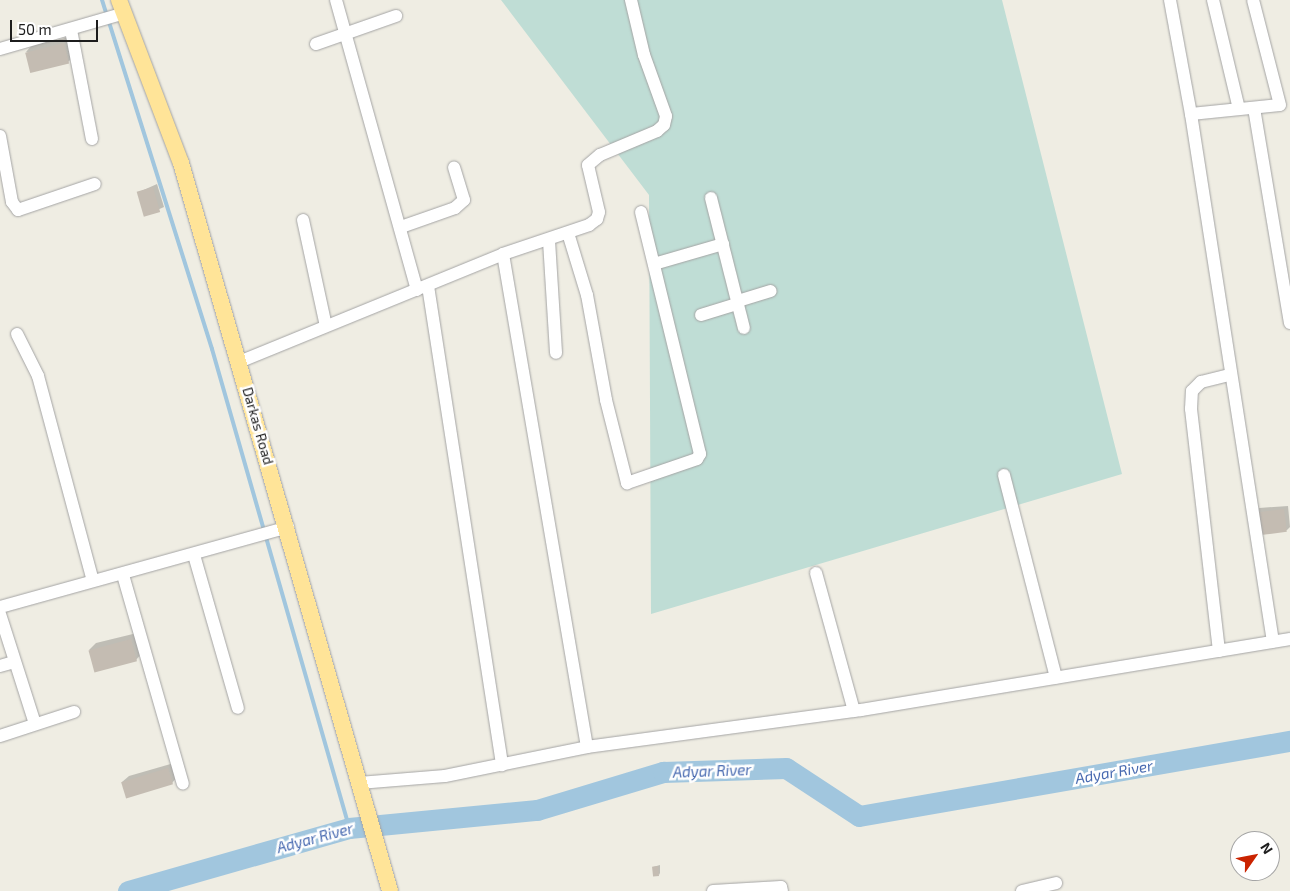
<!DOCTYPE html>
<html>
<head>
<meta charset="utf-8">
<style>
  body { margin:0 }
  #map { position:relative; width:1290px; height:891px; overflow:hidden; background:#efede3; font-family:"Exo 2",sans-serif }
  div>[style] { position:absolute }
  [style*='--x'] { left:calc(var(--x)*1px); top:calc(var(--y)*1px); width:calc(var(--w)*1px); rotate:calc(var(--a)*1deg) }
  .wetland>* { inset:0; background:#bfddd5 }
  .shadow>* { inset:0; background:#0003 }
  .stream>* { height:4px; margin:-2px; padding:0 2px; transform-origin:2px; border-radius:2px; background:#a1c6de }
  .river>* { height:21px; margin:-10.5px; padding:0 10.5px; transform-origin:10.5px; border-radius:10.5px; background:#a1c6de }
  .building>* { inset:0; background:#c4bcb2; transform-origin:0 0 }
  .roads { filter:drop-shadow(0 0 1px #a4a4a4) drop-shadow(0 0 1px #a4a4a4) }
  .minor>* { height:12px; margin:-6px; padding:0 6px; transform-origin:6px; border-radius:6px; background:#fff }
  .major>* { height:16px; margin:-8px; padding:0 8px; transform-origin:8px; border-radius:8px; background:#ffe498 }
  span { translate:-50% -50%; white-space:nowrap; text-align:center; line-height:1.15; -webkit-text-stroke:5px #fff; paint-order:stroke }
  .street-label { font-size:14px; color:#1d1d1d }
  .water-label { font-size:15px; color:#4769b0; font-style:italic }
  .north { position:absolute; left:1230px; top:831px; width:50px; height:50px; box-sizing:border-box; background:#fff; border:1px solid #a5a5a5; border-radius:50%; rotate:57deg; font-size:14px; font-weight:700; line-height:20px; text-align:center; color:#1d1d1d }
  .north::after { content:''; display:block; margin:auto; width:18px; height:22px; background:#ca2300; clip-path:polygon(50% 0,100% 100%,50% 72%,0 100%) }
  .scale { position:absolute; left:10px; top:20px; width:88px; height:22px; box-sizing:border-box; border:2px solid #1d1d1d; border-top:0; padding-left:6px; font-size:15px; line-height:18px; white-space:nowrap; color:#1d1d1d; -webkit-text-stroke:4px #fff; paint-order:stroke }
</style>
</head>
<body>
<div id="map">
  <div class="wetland">
    <i style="clip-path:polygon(501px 0,1002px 0,1122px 474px,651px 614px,649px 195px)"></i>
  </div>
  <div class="shadow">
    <i style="clip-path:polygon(70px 37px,74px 56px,68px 62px,26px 52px,32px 45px)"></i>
    <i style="clip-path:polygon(157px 184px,164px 207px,146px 215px,139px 192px)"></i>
    <i style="clip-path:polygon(1288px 506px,1290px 527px,1287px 530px,1258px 533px,1259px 508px)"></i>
    <i style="clip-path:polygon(137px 633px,142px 653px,136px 660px,89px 650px,96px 643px)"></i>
    <i style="clip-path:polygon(174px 763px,178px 776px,172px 783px,122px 782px,129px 776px)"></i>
    <i style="clip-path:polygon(660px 865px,660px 873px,659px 875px,653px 867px)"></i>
  </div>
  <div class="stream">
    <i style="--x:102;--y:0;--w:366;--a:72.5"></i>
    <i style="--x:212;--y:349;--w:498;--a:74"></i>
  </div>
  <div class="river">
    <i style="--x:128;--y:891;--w:230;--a:-15.9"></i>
    <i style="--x:349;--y:828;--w:189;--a:-5.5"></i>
    <i style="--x:537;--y:810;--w:132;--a:-16.8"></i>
    <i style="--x:663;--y:772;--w:123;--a:-1.9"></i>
    <i style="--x:786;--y:768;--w:87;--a:33.3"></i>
    <i style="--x:859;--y:816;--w:437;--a:-9.9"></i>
  </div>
  <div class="building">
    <i style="left:64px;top:43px;width:21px;height:40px;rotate:76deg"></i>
    <i style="left:153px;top:187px;width:26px;height:17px;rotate:74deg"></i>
    <i style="left:1284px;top:509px;width:23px;height:31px;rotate:83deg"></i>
    <i style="left:131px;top:639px;width:23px;height:44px;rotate:75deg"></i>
    <i style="left:168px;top:768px;width:17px;height:49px;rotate:73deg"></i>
    <i style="left:658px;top:866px;width:10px;height:6px;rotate:84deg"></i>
  </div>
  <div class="roads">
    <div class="minor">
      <i style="--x:336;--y:0;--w:301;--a:74.4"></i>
      <i style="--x:1170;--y:0;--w:116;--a:79.6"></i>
      <i style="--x:1191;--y:114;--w:534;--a:81.17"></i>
      <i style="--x:1213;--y:0;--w:112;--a:76.6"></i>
      <i style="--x:71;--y:30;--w:111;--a:79.1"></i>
      <i style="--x:316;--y:44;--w:85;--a:-19.3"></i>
      <i style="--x:0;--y:49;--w:130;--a:-16.1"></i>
      <i style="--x:1254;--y:108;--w:218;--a:80.5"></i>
      <i style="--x:1191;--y:114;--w:89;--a:-5.8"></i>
      <i style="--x:1280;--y:105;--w:108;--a:-104.4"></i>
      <i style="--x:0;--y:136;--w:67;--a:79.7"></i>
      <i style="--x:12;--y:202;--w:10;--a:53"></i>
      <i style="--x:18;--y:210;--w:81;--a:-18.7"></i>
      <i style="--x:711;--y:198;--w:134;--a:75.8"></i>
      <i style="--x:303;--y:220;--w:108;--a:77.8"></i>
      <i style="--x:401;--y:227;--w:57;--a:-19.4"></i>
      <i style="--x:455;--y:208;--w:12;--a:-42"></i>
      <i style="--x:464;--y:200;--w:34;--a:-107"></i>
      <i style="--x:568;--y:233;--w:65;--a:73"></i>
      <i style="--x:587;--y:295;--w:107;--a:79.7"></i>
      <i style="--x:606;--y:400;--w:86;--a:75.8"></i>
      <i style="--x:627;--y:483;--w:74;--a:-18.9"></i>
      <i style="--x:697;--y:459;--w:6;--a:-59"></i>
      <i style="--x:700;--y:454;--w:249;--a:-103.7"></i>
      <i style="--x:549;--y:241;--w:112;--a:86.4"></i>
      <i style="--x:503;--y:254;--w:500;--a:80.33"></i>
      <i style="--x:654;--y:264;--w:72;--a:-16.2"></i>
      <i style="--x:428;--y:286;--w:485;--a:81.2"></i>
      <i style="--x:738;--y:301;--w:34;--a:-17"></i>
      <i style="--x:701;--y:315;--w:39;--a:-17"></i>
      <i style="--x:17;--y:334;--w:47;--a:63.4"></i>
      <i style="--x:38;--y:376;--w:212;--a:75"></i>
      <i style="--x:239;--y:362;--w:285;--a:-22.2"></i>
      <i style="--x:503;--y:254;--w:91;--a:-18.6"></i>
      <i style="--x:589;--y:225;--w:10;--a:-37"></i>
      <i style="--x:597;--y:219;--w:7;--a:-74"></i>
      <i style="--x:599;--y:212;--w:48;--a:-103.2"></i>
      <i style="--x:588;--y:165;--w:16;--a:-40"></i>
      <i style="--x:600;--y:155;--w:62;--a:-22.8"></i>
      <i style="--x:657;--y:131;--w:9;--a:-41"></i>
      <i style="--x:664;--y:125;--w:9;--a:-77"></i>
      <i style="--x:666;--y:116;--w:65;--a:-109.8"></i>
      <i style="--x:644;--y:55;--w:57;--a:-103.3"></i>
      <i style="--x:1004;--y:475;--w:209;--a:75.6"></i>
      <i style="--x:194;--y:555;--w:159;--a:74"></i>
      <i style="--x:816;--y:573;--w:143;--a:74.6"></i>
      <i style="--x:123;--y:575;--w:217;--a:74"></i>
      <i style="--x:0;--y:607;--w:299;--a:-15.5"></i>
      <i style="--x:0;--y:614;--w:115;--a:72.3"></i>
      <i style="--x:1219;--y:651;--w:244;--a:-96.6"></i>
      <i style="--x:1191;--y:409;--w:18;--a:-87"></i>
      <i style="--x:1192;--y:391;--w:13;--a:-45"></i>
      <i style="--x:1201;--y:382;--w:30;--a:-14"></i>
      <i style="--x:0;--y:666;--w:15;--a:-16"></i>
      <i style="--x:0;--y:736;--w:78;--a:-18"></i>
      <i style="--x:359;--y:783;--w:86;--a:-4.7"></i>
      <i style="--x:445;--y:776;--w:145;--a:-11.5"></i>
      <i style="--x:587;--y:747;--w:276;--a:-7.7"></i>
      <i style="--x:861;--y:710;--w:435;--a:-9.4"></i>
      <i style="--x:713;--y:891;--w:68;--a:-3.4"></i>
      <i style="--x:781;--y:887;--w:4;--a:76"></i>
      <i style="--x:1022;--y:891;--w:35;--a:-13"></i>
    </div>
    <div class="major">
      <i style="--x:119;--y:0;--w:174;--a:69.2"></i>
      <i style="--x:181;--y:163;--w:757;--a:73.98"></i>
    </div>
  </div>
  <div class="street-label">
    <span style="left:258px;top:426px;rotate:74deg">Darkas Road</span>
  </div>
  <div class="water-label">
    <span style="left:712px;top:771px;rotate:-2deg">Adyar River</span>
    <span style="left:1114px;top:772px;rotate:-10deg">Adyar River</span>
    <span style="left:315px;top:838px;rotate:-15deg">Adyar River</span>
  </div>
  <div class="north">N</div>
  <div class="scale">50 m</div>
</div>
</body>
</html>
